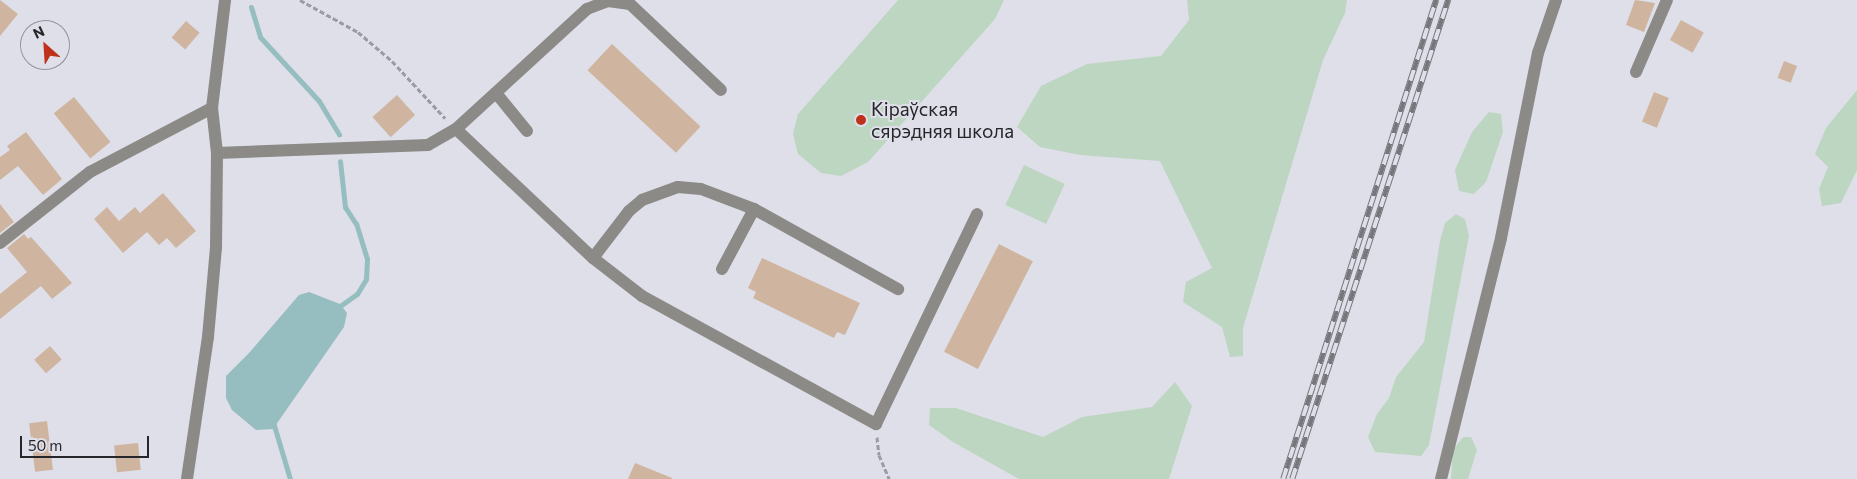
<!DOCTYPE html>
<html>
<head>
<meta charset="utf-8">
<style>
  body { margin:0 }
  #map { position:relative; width:1857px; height:479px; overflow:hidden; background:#dedfe8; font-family:Commissioner,sans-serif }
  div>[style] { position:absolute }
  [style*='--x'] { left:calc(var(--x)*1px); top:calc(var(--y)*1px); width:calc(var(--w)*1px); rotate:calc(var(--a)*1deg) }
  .green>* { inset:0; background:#bdd6c1; transform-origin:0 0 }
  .water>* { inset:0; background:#96bdc0 }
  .stream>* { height:5px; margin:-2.5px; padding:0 2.5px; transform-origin:2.5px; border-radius:2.5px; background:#96bdc0 }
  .building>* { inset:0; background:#cfb5a0; transform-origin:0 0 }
  .path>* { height:3px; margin-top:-1.5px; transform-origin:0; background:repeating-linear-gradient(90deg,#9b9ba3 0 5px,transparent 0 7.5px) }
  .minor>* { height:12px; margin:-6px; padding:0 6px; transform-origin:6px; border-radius:6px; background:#8b8a86 }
  .rail>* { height:5.5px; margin-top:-2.75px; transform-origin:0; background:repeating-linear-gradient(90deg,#dedfe8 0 11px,#76767c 0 22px); box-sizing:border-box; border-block:1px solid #76767c }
  .dots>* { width:14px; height:14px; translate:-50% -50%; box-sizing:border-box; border:2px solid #dedfe8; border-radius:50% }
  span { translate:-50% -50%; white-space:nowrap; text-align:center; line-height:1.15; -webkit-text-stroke:4px #dedfe8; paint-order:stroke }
  .poi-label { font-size:19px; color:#26262a }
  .left { translate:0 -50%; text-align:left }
  .north { position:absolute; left:20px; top:20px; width:50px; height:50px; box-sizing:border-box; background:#dedfe8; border:1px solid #94959c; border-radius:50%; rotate:334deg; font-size:14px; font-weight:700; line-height:20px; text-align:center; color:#26262a }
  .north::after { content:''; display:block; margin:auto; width:18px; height:22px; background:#be321c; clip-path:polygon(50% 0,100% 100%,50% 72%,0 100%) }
  .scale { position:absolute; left:20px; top:436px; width:129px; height:22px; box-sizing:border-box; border:2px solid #26262a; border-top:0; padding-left:6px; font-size:15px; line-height:18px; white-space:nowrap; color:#26262a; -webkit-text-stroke:4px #dedfe8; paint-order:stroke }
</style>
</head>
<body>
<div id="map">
  <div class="green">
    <i style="clip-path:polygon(898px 0,1004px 0,995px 19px,868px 162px,841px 176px,821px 173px,798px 154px,793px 134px,798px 114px)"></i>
    <i style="clip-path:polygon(1187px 0,1347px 0,1345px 13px,1323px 60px,1243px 328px,1243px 356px,1230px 357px,1222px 327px,1183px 302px,1186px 282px,1212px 268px,1160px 161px,1080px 155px,1040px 147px,1017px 127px,1041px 86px,1087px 64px,1161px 56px,1189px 20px)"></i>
    <i style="clip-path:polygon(1857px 90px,1857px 170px,1841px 203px,1822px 206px,1819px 189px,1828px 167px,1815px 154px,1826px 128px)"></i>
    <i style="clip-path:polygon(1489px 112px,1501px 114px,1503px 132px,1486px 182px,1474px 194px,1459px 191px,1455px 170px,1472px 132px)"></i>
    <i style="left:1024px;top:165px;width:45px;height:44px;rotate:25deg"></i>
    <i style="clip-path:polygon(1456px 214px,1465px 219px,1469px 236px,1429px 445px,1421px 456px,1375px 452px,1368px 437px,1377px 414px,1389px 398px,1396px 377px,1424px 342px,1440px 241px,1445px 223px)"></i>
    <i style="clip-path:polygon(1175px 382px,1192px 406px,1169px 479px,1019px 479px,953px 442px,929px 425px,930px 408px,956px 408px,1043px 437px,1082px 417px,1152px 407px)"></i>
    <i style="clip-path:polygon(1463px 437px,1471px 437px,1477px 450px,1468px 479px,1451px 479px,1453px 450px)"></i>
  </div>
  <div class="water">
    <i style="clip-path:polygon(309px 292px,340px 304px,347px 313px,344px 327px,273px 429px,256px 430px,232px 410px,226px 398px,226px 376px,249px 353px,299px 295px)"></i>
  </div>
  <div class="stream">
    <i style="--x:251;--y:7;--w:31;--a:73"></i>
    <i style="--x:260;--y:37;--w:87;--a:47.3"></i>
    <i style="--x:319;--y:101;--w:39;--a:59"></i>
    <i style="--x:336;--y:309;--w:26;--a:-36"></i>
    <i style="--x:357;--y:294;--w:17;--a:-59"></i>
    <i style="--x:366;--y:279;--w:20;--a:-87"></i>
    <i style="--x:367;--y:259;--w:37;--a:-107"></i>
    <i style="--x:356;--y:224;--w:20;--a:-123"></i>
    <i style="--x:345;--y:207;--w:46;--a:-96.2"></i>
    <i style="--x:273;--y:422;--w:59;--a:73.4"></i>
  </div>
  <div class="building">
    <i style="clip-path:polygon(0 0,18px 14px,0 36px)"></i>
    <i style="clip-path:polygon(1635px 0,1655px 3px,1644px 32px,1626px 25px)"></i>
    <i style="left:1681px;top:20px;width:26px;height:23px;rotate:29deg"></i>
    <i style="left:186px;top:21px;width:18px;height:22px;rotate:41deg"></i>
    <i style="left:612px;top:44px;width:121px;height:36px;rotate:43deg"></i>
    <i style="left:1784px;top:61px;width:14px;height:18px;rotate:21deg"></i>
    <i style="left:1654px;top:92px;width:16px;height:32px;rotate:22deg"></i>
    <i style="left:397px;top:95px;width:27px;height:33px;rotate:48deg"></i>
    <i style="left:74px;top:97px;width:58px;height:26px;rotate:51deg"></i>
    <i style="clip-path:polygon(26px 132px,62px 179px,43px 195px,18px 166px,0 180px,0 157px,10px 150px,7px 146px)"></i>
    <i style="clip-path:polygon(163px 193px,196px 231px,176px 248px,167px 238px,159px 245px,147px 232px,123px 253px,94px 219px,107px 207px,119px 221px,135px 207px,140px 213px)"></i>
    <i style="clip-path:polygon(0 204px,14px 222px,0 233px)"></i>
    <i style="clip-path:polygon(24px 234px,28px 239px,31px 237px,72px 283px,52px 299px,41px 286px,0 319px,0 294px,27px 272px,7px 248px)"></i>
    <i style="left:999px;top:244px;width:38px;height:121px;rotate:27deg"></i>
    <i style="clip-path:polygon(762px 258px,860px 303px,845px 335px,837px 332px,834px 338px,753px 298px,756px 292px,748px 288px)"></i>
    <i style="left:50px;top:346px;width:18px;height:21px;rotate:49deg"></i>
    <i style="left:47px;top:421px;width:49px;height:18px;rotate:83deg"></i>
    <i style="left:138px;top:443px;width:27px;height:24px;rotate:84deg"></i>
    <i style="clip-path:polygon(635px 463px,672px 478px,672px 479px,628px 479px)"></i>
  </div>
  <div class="path">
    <i style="--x:300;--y:0;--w:66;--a:28.9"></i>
    <i style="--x:358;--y:32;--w:45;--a:40.5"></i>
    <i style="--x:392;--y:61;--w:78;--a:47.1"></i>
    <i style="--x:877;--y:437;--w:18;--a:84"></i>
    <i style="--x:879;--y:455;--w:26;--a:67"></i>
  </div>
  <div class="minor">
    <i style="--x:1636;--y:72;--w:78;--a:-66.7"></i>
    <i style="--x:496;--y:93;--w:49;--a:50.8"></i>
    <i style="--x:456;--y:129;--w:188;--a:43.3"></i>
    <i style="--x:593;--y:258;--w:62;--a:37.8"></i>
    <i style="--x:642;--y:296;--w:267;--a:28.7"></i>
    <i style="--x:876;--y:424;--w:233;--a:-64.3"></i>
    <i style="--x:217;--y:153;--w:211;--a:-2.2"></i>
    <i style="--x:428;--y:145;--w:32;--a:-30"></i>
    <i style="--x:456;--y:129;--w:178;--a:-42.5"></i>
    <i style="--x:587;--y:9;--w:22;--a:-21"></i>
    <i style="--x:608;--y:1;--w:22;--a:8"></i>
    <i style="--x:630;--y:4;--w:125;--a:43.4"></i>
    <i style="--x:0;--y:243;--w:115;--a:-38.3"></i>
    <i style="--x:90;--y:172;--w:138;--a:-27.7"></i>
    <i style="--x:593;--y:258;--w:59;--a:-52.5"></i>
    <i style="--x:629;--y:211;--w:17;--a:-40"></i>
    <i style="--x:642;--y:200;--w:38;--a:-20"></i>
    <i style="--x:678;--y:187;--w:23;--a:5"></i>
    <i style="--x:701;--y:189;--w:57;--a:20.7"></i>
    <i style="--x:754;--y:209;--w:165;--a:29.1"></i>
    <i style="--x:722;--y:269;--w:68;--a:-61.9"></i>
    <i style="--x:187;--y:479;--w:144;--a:-81.6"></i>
    <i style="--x:208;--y:337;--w:89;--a:-84.9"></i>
    <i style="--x:216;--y:248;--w:95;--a:-89.4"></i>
    <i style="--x:217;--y:153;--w:45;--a:-96.3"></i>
    <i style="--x:212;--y:108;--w:109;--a:-83.1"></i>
    <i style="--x:1441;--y:479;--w:248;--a:-76"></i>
    <i style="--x:1501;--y:238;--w:189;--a:-78.7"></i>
    <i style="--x:1538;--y:53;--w:56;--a:-71.2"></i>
  </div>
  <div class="rail">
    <i style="--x:1283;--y:479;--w:503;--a:-72.29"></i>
    <i style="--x:1292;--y:479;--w:504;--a:-71.96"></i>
  </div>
  <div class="dots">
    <i style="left:861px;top:120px;background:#be321c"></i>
  </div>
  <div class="poi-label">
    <span class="left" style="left:871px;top:120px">Кіраўская<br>сярэдняя школа</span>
  </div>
  <div class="north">N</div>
  <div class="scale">50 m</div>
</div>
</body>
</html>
